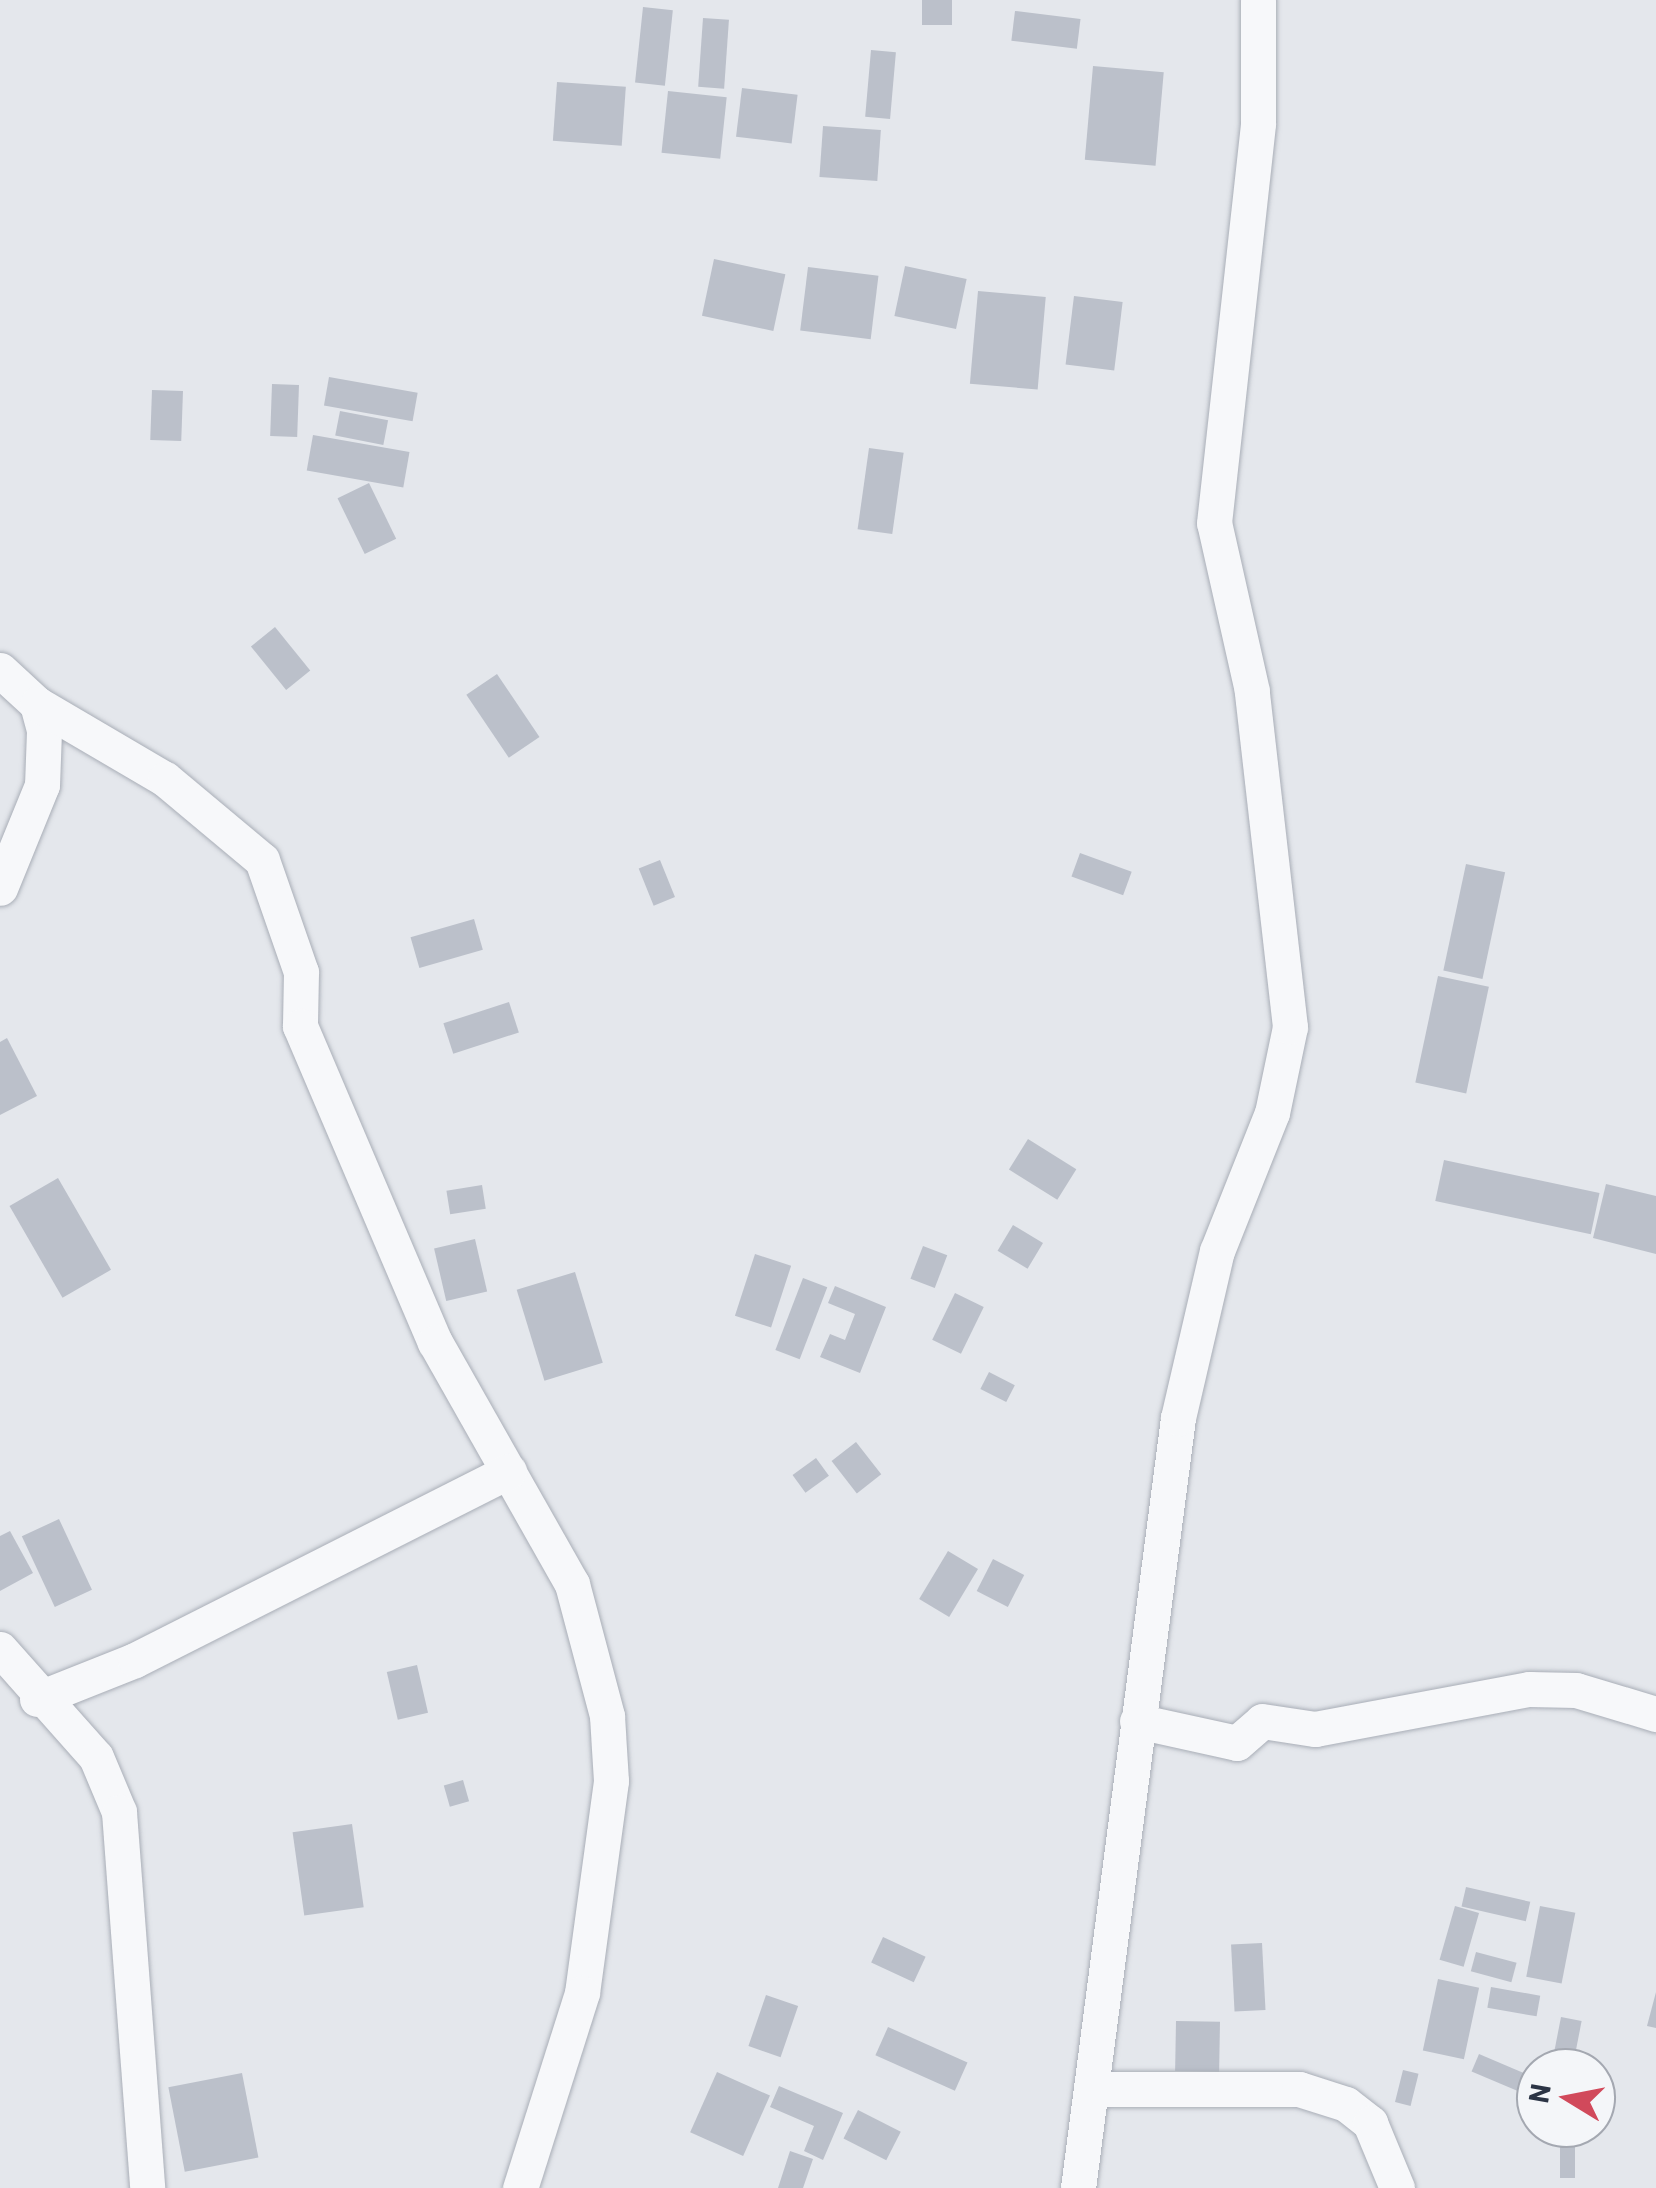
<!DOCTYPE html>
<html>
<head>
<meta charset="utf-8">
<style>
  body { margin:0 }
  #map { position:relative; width:1656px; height:2188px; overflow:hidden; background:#e4e7ec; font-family:Barlow,sans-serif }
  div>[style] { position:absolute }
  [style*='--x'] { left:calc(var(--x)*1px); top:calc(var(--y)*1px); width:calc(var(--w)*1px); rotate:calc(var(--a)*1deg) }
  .building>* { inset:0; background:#bbc0ca; transform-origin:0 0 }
  .roads { filter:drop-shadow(0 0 2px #a9aeb7) drop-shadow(0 0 2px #a9aeb7) }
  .street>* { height:35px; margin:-17.5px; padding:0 17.5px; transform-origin:17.5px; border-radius:17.5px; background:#f7f8fa }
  span { translate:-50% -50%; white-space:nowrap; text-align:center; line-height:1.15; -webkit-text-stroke:9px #f4f6f9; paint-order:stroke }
  .north { position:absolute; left:1516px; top:2048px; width:100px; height:100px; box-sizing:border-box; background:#f4f6f9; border:2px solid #a4a8b1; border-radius:50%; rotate:280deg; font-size:28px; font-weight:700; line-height:40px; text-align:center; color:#2b3445 }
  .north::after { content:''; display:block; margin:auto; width:35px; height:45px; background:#d1495b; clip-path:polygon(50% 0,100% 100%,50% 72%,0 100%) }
</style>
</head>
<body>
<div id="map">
  <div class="building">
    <i style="left:922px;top:0;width:30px;height:25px"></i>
    <i style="left:643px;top:7px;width:30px;height:76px;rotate:6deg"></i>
    <i style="left:1015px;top:11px;width:66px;height:30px;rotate:7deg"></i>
    <i style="left:703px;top:18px;width:26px;height:69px;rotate:4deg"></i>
    <i style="left:871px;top:50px;width:25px;height:67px;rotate:5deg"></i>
    <i style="left:1093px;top:66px;width:71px;height:94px;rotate:5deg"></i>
    <i style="left:557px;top:82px;width:69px;height:59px;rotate:4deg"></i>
    <i style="left:742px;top:88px;width:56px;height:49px;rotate:7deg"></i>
    <i style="left:668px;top:91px;width:59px;height:62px;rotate:6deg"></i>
    <i style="left:823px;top:126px;width:58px;height:51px;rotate:4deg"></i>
    <i style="left:714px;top:259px;width:73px;height:58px;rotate:12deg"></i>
    <i style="left:905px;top:266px;width:63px;height:51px;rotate:12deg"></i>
    <i style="left:808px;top:267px;width:71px;height:64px;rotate:7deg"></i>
    <i style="left:978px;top:291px;width:68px;height:93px;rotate:5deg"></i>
    <i style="left:1074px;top:296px;width:49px;height:69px;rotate:7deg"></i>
    <i style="left:329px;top:377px;width:90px;height:29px;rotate:10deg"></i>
    <i style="left:272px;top:384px;width:27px;height:52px;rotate:2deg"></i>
    <i style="left:152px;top:390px;width:31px;height:50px;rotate:2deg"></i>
    <i style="left:340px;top:411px;width:49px;height:25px;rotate:11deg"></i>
    <i style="left:313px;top:435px;width:98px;height:36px;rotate:10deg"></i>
    <i style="left:869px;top:448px;width:35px;height:82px;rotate:8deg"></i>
    <i style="left:369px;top:483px;width:62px;height:35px;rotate:64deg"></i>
    <i style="left:275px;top:627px;width:56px;height:31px;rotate:51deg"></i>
    <i style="left:497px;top:674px;width:76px;height:37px;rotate:56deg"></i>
    <i style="left:1080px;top:853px;width:55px;height:25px;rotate:20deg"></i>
    <i style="left:660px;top:860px;width:40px;height:23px;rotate:68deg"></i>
    <i style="left:1466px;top:864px;width:40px;height:109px;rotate:12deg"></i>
    <i style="left:474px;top:919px;width:32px;height:66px;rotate:74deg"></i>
    <i style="left:1438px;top:976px;width:52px;height:109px;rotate:12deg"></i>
    <i style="left:509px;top:1002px;width:32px;height:69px;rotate:72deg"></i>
    <i style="clip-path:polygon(7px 1038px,37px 1096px,0 1115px,0 1042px)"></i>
    <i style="left:1028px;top:1139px;width:57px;height:36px;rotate:32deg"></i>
    <i style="left:1444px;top:1160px;width:159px;height:42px;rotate:12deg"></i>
    <i style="left:58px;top:1178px;width:106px;height:56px;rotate:60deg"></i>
    <i style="clip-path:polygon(1606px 1184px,1656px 1196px,1656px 1254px,1593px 1238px)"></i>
    <i style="left:482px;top:1185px;width:24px;height:36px;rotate:81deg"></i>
    <i style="left:1013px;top:1225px;width:35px;height:30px;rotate:31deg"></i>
    <i style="left:475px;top:1239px;width:54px;height:42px;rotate:77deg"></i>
    <i style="left:923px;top:1246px;width:26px;height:35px;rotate:21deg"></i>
    <i style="left:755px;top:1254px;width:38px;height:65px;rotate:18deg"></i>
    <i style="left:575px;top:1272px;width:95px;height:61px;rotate:73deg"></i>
    <i style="left:803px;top:1278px;width:26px;height:77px;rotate:21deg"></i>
    <i style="clip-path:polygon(835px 1286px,886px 1307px,860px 1373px,820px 1357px,830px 1334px,845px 1340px,855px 1314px,828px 1303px)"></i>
    <i style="left:955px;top:1293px;width:32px;height:52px;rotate:26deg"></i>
    <i style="left:989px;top:1372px;width:29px;height:19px;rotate:27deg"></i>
    <i style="left:856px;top:1442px;width:41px;height:31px;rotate:52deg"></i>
    <i style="left:816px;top:1458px;width:22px;height:29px;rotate:54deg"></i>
    <i style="left:59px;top:1519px;width:78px;height:41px;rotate:65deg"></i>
    <i style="clip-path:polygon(10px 1531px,33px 1573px,0 1591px,0 1536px)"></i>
    <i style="left:948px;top:1551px;width:35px;height:56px;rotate:31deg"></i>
    <i style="left:993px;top:1559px;width:35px;height:36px;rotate:27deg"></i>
    <i style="left:417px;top:1665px;width:49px;height:31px;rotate:77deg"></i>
    <i style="left:463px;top:1780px;width:22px;height:20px;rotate:74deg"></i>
    <i style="left:352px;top:1824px;width:84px;height:60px;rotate:82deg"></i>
    <i style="left:1466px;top:1887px;width:66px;height:20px;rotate:13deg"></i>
    <i style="left:1455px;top:1906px;width:25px;height:56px;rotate:16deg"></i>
    <i style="left:1540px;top:1906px;width:36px;height:72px;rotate:11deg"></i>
    <i style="left:883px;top:1937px;width:47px;height:28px;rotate:25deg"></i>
    <i style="left:1262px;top:1943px;width:67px;height:31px;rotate:87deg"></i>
    <i style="left:1476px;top:1952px;width:42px;height:20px;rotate:15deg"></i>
    <i style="left:1438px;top:1979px;width:42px;height:73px;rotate:12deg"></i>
    <i style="left:1491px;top:1987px;width:50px;height:21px;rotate:10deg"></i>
    <i style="clip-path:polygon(1656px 1992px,1656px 2028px,1647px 2026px)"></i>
    <i style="left:766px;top:1995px;width:34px;height:54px;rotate:19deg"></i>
    <i style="left:1561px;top:2017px;width:21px;height:52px;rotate:11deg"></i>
    <i style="left:1176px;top:2021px;width:44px;height:50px;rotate:1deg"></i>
    <i style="left:888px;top:2027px;width:87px;height:31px;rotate:24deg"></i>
    <i style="left:1479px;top:2054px;width:62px;height:19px;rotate:23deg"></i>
    <i style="left:1403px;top:2070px;width:16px;height:33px;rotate:14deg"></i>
    <i style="left:717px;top:2072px;width:58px;height:66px;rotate:24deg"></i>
    <i style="left:242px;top:2073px;width:86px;height:75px;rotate:79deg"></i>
    <i style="clip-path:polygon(779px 2086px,843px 2113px,823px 2160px,804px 2151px,814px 2126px,770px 2107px)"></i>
    <i style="left:858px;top:2110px;width:48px;height:32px;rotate:27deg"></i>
    <i style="left:1560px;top:2128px;width:15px;height:50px"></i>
    <i style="clip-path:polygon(790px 2151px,813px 2159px,803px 2188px,778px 2188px)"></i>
  </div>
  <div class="roads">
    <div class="street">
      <i style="--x:0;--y:670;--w:50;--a:42.6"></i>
      <i style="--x:37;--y:704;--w:28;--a:75"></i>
      <i style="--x:44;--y:731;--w:54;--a:92.1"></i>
      <i style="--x:42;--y:785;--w:111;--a:112.2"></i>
      <i style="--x:37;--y:704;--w:148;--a:30.4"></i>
      <i style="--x:165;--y:779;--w:126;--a:39.9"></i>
      <i style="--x:262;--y:860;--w:119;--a:70.8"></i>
      <i style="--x:301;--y:972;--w:54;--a:91.1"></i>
      <i style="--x:300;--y:1026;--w:344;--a:66.9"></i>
      <i style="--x:435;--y:1342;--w:278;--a:60.5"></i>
      <i style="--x:572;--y:1584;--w:137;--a:75.1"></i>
      <i style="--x:607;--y:1716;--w:65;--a:86.5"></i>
      <i style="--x:611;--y:1781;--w:214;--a:97.8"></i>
      <i style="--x:582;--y:1993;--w:205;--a:107.6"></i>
      <i style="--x:0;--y:1649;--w:144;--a:48.4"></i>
      <i style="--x:96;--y:1757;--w:60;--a:67.3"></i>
      <i style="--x:119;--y:1812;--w:377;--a:85.7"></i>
      <i style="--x:37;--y:1699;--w:105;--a:-21.7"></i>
      <i style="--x:135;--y:1660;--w:419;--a:-26.8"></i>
      <i style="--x:1137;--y:1721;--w:102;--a:12.4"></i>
      <i style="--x:1237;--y:1743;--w:33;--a:-41"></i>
      <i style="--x:1262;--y:1721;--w:54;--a:8.6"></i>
      <i style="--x:1315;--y:1729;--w:218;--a:-10.6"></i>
      <i style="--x:1529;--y:1689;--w:47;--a:1.2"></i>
      <i style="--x:1576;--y:1690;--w:84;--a:16.7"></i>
      <i style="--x:1096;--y:2089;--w:203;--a:0"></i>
      <i style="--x:1299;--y:2089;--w:49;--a:17.7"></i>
      <i style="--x:1346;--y:2104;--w:31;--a:38"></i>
      <i style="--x:1370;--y:2123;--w:70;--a:67.4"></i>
      <i style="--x:1078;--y:2188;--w:776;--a:-82.6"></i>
      <i style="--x:1178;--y:1418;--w:171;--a:-76.9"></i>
      <i style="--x:1217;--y:1251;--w:149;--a:-68.3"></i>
      <i style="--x:1272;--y:1113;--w:88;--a:-78.2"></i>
      <i style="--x:1290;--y:1027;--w:338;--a:-96.5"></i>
      <i style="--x:1252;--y:691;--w:172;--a:-102.7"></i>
      <i style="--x:1214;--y:523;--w:402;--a:-83.7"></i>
      <i style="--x:1258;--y:123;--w:123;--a:-90"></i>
    </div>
  </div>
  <div class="north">N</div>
</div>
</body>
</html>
